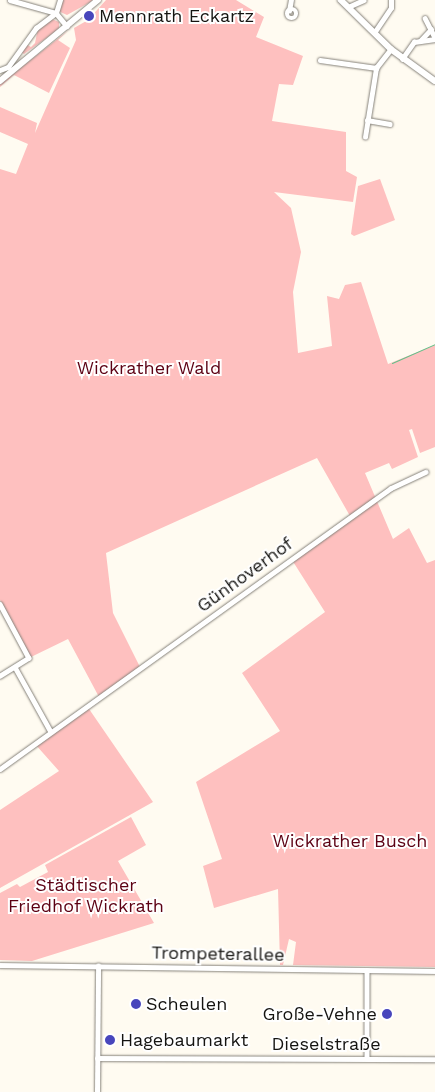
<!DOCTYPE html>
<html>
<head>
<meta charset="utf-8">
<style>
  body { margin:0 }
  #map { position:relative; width:435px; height:1092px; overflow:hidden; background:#fffbf1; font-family:"Work Sans",sans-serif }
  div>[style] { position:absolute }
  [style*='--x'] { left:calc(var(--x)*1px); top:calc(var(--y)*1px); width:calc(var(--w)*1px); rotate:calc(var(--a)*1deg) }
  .green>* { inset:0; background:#fec0bf }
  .stream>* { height:1px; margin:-0.5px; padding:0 0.5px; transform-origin:0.5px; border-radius:0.5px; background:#61bf88 }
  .roads { filter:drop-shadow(0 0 1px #86827a) drop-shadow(0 0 1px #86827a) }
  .minor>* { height:4.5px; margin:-2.25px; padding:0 2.25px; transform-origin:2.25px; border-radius:2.25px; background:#fff }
  .minor>.ring { margin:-2.25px; padding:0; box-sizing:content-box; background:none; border:4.5px solid #fff; border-radius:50% }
  .tertiary>* { height:5.5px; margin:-2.75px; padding:0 2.75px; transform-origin:2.75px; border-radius:2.75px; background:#fff }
  .secondary>* { height:6px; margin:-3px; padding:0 3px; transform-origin:3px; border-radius:3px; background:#fff }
  .dots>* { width:14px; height:14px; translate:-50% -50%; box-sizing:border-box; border:2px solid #fff; border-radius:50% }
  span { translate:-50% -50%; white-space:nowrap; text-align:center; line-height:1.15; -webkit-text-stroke:4px #fff; paint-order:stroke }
  .poi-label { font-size:18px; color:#151411 }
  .left { translate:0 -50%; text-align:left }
  .right { translate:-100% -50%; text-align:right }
  .park-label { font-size:18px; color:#5c0113 }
  .street-label { font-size:18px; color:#151411 }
</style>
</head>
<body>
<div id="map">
  <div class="green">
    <i style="clip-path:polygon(63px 0,94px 0,67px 15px,58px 11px)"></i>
    <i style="clip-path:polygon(106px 0,236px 0,264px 17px,256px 37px,303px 56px,293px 85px,279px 84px,272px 121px,346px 132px,346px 171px,357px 177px,353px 202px,274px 192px,291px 208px,301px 252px,293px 292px,298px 353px,332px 346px,327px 296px,339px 299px,345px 285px,361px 282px,388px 364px,435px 345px,435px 447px,420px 453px,412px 429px,409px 430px,418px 457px,392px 469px,389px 463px,365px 473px,393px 539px,409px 528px,427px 563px,435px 560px,435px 967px,293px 965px,296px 942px,289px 939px,283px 965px,280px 965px,278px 889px,214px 908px,203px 866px,222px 859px,196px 782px,280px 731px,242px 673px,325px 612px,292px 560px,350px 516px,317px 458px,106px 553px,113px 613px,140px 667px,99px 697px,68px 639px,31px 657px,0 600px,0 169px,16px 174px,28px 144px,0 132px,0 107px,37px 123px,35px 133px,76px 40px,74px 28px,88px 20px)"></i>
    <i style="clip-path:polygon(52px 19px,59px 22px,59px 29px,24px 54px,21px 52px,26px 44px,31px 47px,35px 43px,38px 28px)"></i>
    <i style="clip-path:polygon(69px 30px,58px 40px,70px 48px,49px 93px,14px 75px,0 87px,0 84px)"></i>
    <i style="clip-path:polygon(380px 179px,395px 220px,354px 236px,351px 234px,358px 186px)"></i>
    <i style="clip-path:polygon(87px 706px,153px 802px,0 888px,0 810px,59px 771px,35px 744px)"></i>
    <i style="clip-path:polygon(131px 817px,146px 845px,118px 861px,154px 923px,32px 961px,0 960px,0 893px,17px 884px,20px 887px,48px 872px,45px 865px)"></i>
  </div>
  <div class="stream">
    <i style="--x:392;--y:363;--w:47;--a:-23.8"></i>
  </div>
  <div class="roads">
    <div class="minor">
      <i style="--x:10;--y:0;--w:48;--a:15.8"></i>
      <i style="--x:56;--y:13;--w:17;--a:50"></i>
      <i style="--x:348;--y:7;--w:17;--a:-24"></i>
      <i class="ring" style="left:287.5px;top:9.5px;width:4.5px;height:4.5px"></i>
      <i style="--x:289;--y:11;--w:11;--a:-80"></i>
      <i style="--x:425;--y:18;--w:22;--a:63"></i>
      <i style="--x:374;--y:33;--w:30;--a:-56"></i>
      <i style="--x:391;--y:8;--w:8;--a:-90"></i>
      <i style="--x:420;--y:41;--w:16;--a:-47"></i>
      <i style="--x:402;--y:59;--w:21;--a:-55"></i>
      <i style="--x:414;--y:42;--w:21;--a:-8"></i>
      <i style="--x:320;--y:60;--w:57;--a:8.1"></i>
      <i style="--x:0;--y:70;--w:9;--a:-21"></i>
      <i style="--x:8;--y:67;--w:48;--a:-54.3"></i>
      <i style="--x:36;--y:28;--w:25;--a:-37"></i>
      <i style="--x:56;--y:13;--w:14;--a:-73"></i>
      <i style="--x:367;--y:120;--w:23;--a:10"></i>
      <i style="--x:365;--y:137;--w:70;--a:-80.9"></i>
      <i style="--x:376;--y:68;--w:24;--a:-52"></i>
      <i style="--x:0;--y:604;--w:61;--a:61.8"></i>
      <i style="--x:29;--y:658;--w:34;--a:148"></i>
      <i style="--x:15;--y:667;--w:74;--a:61"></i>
      <i style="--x:0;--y:769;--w:481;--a:-35.7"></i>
      <i style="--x:391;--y:488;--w:38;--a:-25"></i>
      <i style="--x:0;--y:965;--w:435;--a:0.8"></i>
      <i style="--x:367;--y:970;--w:88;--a:90"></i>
      <i style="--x:97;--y:1058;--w:338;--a:0.2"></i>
      <i style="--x:97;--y:1092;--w:126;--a:-89.5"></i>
    </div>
    <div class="tertiary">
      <i style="--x:341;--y:0;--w:70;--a:44.4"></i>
      <i style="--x:391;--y:49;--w:54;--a:36"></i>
    </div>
    <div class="secondary">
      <i style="--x:0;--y:81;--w:127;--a:-39.6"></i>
    </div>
  </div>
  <div class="dots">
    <i style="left:89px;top:16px;background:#4846bc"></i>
    <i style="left:136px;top:1004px;background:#4846bc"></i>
    <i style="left:387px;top:1014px;background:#4846bc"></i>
    <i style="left:110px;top:1040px;background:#4846bc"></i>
  </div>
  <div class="poi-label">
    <span class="left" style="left:99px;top:16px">Mennrath Eckartz</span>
    <span class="left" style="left:146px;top:1004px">Scheulen</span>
    <span class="right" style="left:377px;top:1014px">Große-Vehne</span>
    <span class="left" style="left:120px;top:1040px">Hagebaumarkt</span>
  </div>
  <div class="park-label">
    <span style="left:149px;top:368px">Wickrather Wald</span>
    <span style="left:350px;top:841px">Wickrather Busch</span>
    <span style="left:86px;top:896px">Städtischer<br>Friedhof Wickrath</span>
  </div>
  <div class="street-label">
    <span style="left:245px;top:575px;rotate:-36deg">Günhoverhof</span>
    <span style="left:218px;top:954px;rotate:1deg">Trompeterallee</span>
    <span style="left:326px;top:1044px">Dieselstraße</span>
  </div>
</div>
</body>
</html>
